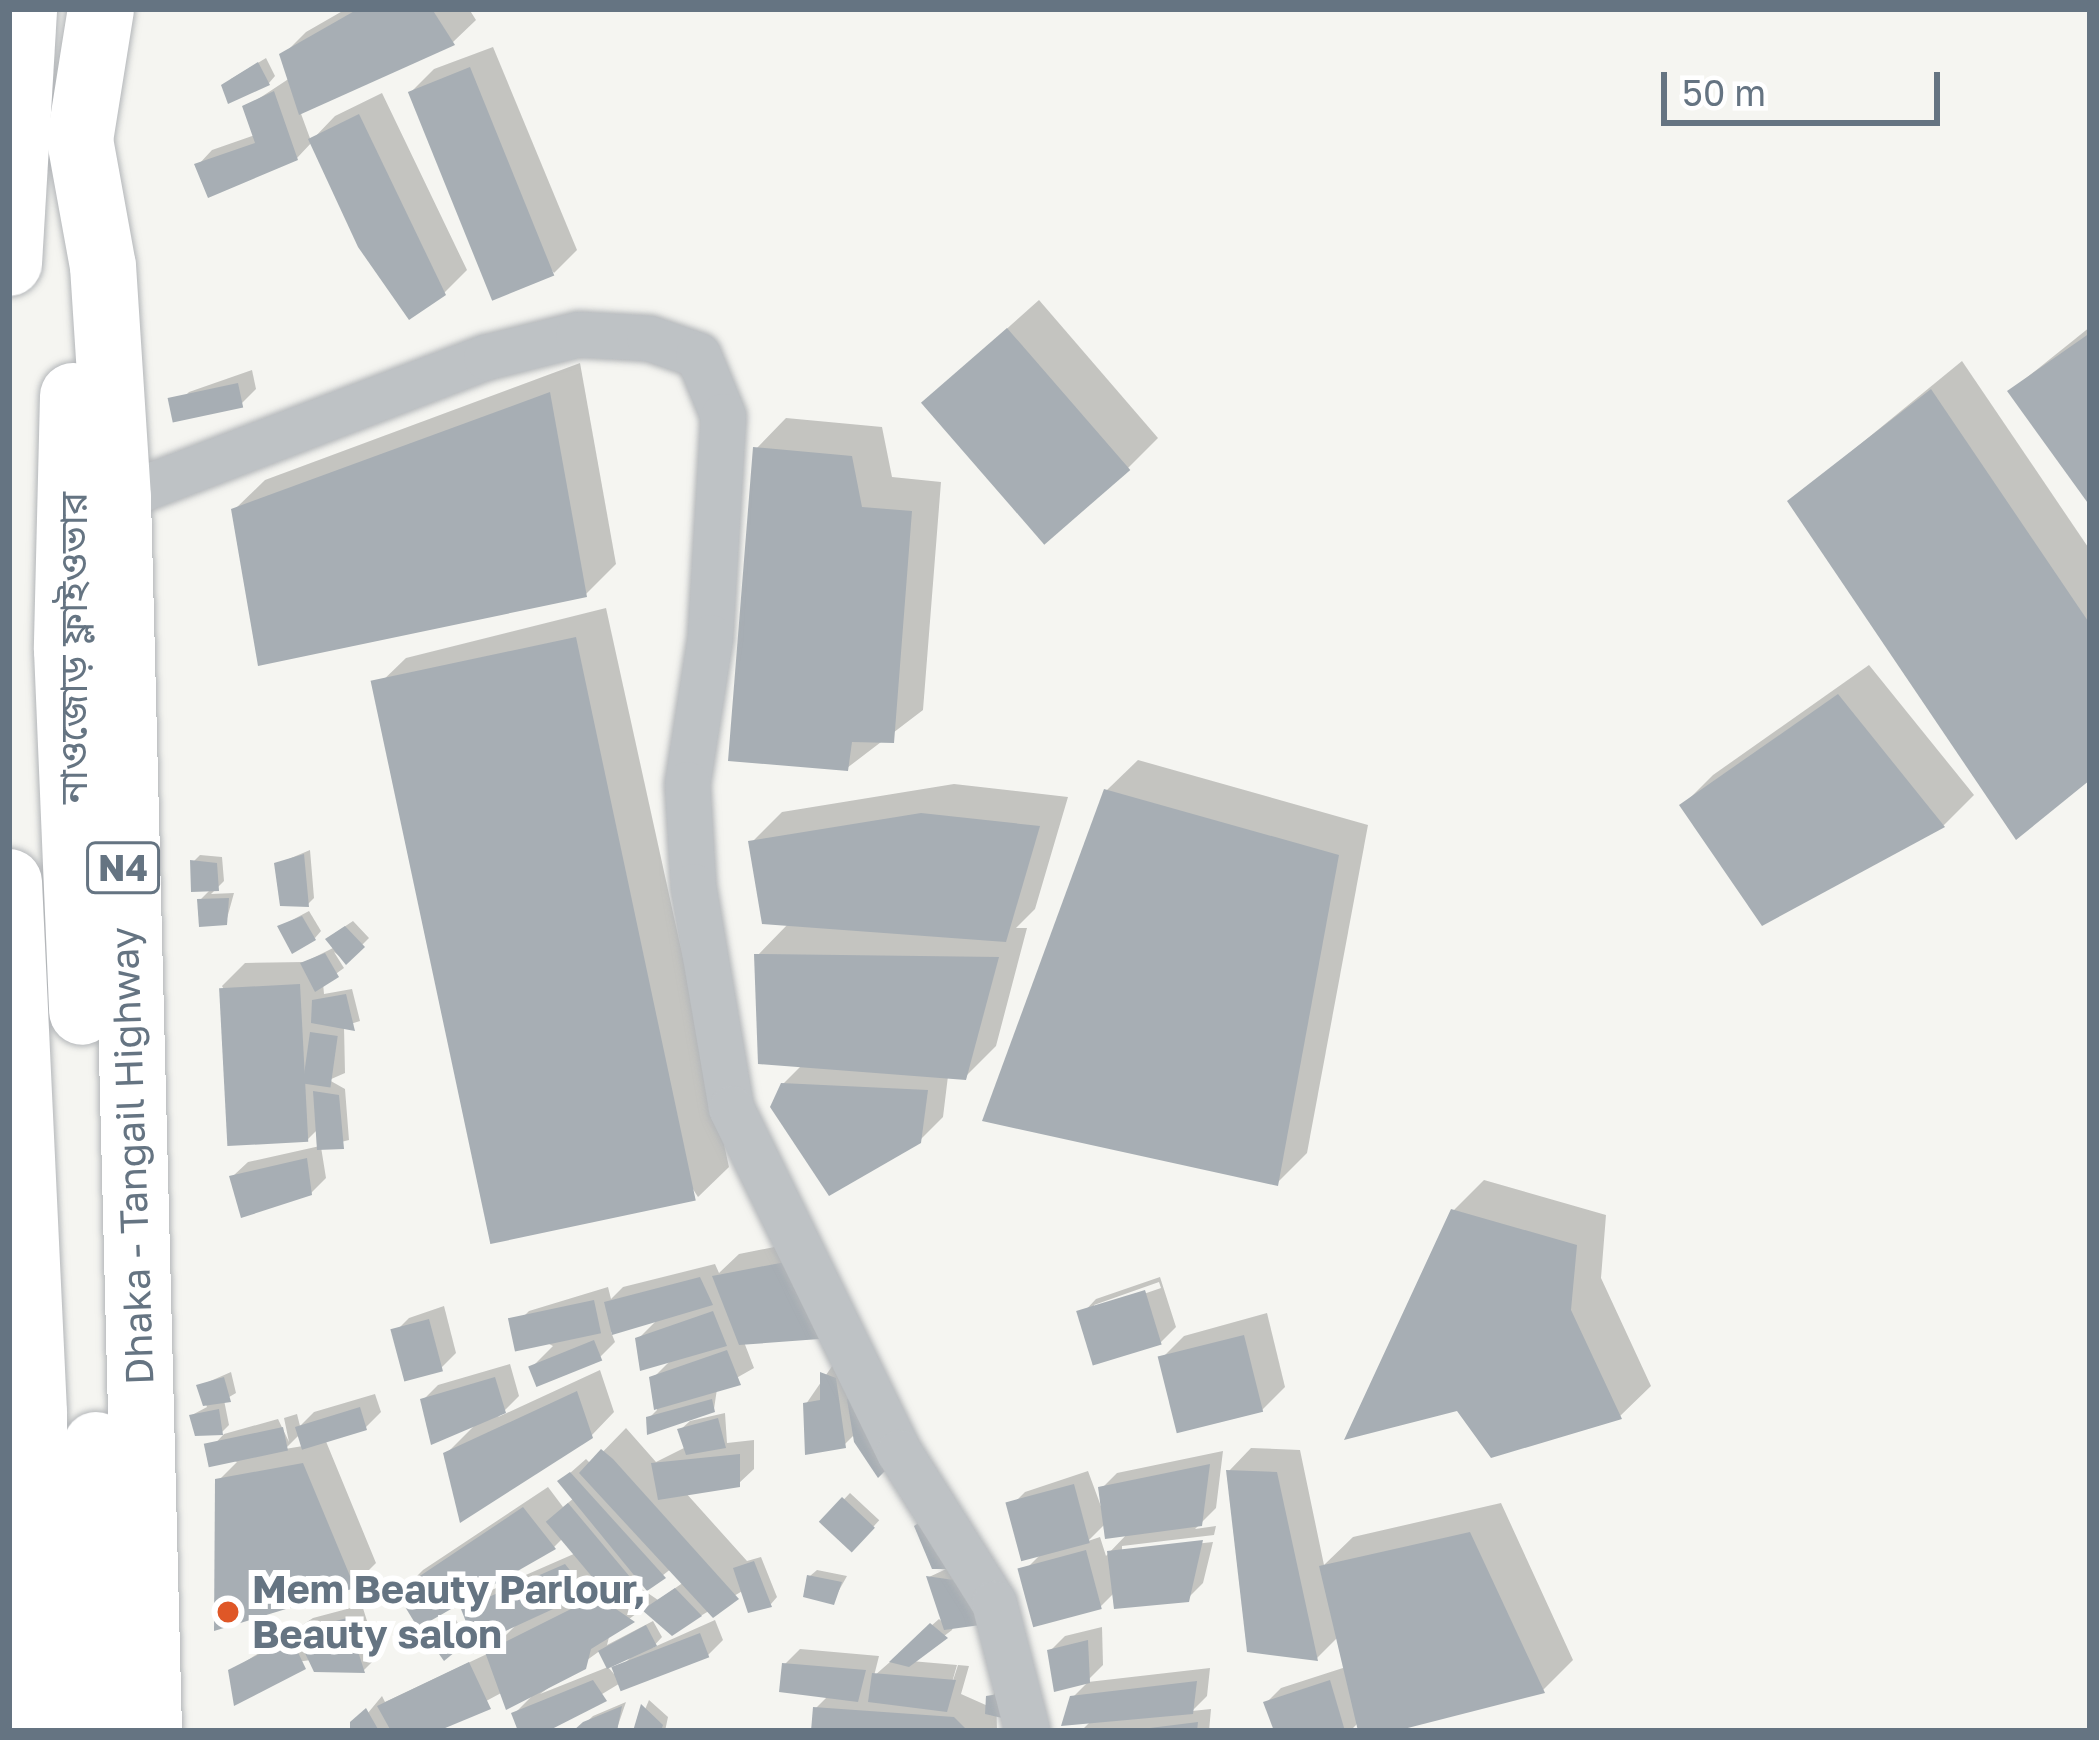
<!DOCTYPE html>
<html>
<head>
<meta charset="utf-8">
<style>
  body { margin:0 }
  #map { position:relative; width:2099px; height:1740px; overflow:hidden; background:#f5f5f1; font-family:"Golos Text","Noto Sans Bengali",sans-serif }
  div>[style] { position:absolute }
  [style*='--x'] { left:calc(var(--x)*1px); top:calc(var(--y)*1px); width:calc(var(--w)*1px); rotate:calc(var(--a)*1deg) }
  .shadow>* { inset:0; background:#0003; transform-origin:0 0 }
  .building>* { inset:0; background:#a7aeb4; transform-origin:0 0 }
  .roads { filter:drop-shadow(0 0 3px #b3b6b9) drop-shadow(0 0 3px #b3b6b9) }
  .minor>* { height:45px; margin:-22.5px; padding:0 22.5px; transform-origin:22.5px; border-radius:22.5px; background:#bec2c5 }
  .highway>* { height:66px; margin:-33px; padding:0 33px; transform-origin:33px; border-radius:33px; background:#fff }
  .dots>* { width:33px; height:33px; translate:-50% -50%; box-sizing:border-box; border:6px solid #fff; border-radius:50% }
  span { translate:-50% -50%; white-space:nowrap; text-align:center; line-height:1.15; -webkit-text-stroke:12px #fff; paint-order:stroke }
  .shield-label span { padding:3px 9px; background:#fff; border:3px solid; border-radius:9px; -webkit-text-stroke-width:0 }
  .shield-label { font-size:36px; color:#657482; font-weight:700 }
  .street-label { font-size:39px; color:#657482 }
  .poi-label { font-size:39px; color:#657482; font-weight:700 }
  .left { translate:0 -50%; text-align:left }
  .frame { position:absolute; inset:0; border:12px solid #657482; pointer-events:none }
  .scale { position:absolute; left:1661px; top:72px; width:279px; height:54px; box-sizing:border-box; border:6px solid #657482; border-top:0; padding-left:15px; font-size:36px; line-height:42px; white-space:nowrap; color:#657482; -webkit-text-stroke:9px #fff; paint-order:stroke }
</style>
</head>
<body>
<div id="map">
  <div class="shadow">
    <i style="clip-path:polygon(346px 9px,469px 9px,476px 20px,453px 42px,300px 111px,311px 141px,335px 116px,382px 93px,467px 270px,444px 293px,313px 141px,297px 158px,198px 165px,212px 150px,255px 135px,246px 107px,290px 78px,283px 55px,306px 32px)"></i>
    <i style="clip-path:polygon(493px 47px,577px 250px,554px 273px,411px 92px,434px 69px)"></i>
    <i style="clip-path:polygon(266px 58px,275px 76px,269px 83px,231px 79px)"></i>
    <i style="clip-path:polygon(1039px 300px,1158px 438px,1128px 468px,924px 403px)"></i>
    <i style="clip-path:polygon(2090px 327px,2090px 501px,2010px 391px)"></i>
    <i style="clip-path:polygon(1962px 361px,2090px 550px,2090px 776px,1791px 501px)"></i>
    <i style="clip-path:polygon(580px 363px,616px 564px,585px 595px,234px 510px,265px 480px)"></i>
    <i style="clip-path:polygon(252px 370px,256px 389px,241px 404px,174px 407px,189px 392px)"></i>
    <i style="clip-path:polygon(786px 418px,882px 427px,892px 477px,941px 482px,923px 710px,847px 768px,756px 449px)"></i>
    <i style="clip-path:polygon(606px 608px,729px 1167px,698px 1197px,375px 688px,406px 658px)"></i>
    <i style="clip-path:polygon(1869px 665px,1974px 795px,1944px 825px,1763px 922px,1683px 805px,1713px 775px)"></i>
    <i style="clip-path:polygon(1138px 760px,1368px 825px,1307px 1153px,1277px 1183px,1107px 790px)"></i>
    <i style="clip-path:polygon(954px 784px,1068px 797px,1035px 909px,1016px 928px,1027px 928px,996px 1046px,965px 1077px,948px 1076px,943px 1117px,919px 1141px,783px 1084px,803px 1064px,757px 956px,789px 923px,752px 842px,782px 812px)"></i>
    <i style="clip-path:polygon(310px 850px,314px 898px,308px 904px,277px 864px)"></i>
    <i style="clip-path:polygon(200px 855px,222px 857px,224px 881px,211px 894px,234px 893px,226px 922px,200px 900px,212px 888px,193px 862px)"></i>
    <i style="clip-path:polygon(309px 911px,321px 931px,315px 938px,281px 926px)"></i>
    <i style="clip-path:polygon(353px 921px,369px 938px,346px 961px,334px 952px,344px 968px,323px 983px,324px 994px,352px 989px,360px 1021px,344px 1026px,345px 1073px,329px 1080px,345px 1089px,349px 1140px,321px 1147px,326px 1178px,311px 1193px,233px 1176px,248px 1162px,320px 1146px,319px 1128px,308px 1139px,222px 986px,245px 963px,305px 962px,335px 947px,335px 933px)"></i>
    <i style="clip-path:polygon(1484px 1180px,1606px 1215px,1601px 1278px,1651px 1386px,1620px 1416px,1453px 1211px)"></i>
    <i style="clip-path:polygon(819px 1238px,744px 1342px,754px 1368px,717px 1389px,714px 1409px,649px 1418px,657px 1410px,653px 1378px,673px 1358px,638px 1339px,659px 1318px,611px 1332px,615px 1342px,600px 1357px,531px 1368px,553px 1346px,514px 1326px,529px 1311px,608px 1287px,611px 1299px,623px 1287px,715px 1264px,719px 1273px,739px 1254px)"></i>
    <i style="clip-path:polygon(evenodd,1160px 1277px,1176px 1327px,1161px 1342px,1081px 1315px,1096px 1299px,1160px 1277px,1159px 1282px,1161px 1288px,1094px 1311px,1094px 1305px,1159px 1282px)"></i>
    <i style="clip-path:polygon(444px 1306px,456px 1353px,441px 1368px,394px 1333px,409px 1318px)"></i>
    <i style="clip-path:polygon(1267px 1313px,1285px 1387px,1262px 1410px,1161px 1359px,1184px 1336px)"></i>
    <i style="clip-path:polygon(837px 1359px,850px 1364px,856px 1433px,844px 1445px,806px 1404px)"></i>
    <i style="clip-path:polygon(510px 1364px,519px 1396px,498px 1417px,600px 1370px,614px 1412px,591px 1436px,446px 1454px,478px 1422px,423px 1400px,438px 1385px)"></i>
    <i style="clip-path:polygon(231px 1372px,236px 1393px,224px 1400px,229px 1425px,222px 1432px,192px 1415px,207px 1407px,199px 1386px)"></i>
    <i style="clip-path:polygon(evenodd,375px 1394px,381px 1412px,366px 1427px,325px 1439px,376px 1563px,353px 1586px,218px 1481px,237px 1462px,209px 1450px,224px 1434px,278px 1419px,289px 1442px,284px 1418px,297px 1414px,300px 1426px,314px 1412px,375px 1394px,300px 1434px,303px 1446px,285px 1449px,300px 1434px)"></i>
    <i style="clip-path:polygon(evenodd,725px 1413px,727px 1443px,754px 1440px,754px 1469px,738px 1484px,685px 1492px,747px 1561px,761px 1557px,777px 1597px,771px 1604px,744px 1590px,672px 1633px,644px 1608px,610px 1633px,607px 1645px,653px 1621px,662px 1637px,652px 1648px,715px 1620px,723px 1640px,708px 1655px,622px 1682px,541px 1731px,521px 1731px,515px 1713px,535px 1693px,503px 1692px,430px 1731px,353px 1731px,382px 1696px,385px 1702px,487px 1654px,518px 1623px,465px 1610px,480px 1595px,576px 1553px,563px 1538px,554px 1547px,400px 1593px,423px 1570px,548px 1487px,563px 1507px,574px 1498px,561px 1481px,586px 1459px,591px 1464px,626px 1428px,656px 1462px,686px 1447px,680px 1430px,690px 1421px,725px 1413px,672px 1568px,684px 1582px,658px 1600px,630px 1581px,637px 1573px,648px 1587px,672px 1568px,725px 1413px,601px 1650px,633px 1655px,614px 1674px,608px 1667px,540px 1694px,601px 1650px)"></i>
    <i style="clip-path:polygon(1251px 1448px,1300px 1450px,1324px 1565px,1353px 1537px,1501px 1503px,1573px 1660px,1543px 1690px,1384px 1731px,1361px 1731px,1359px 1722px,1350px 1731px,1277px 1731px,1267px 1702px,1281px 1688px,1346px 1667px,1339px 1636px,1317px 1658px,1229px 1471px)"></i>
    <i style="clip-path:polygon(evenodd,1223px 1451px,1216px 1508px,1195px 1529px,1216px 1526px,1214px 1535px,1122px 1546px,1122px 1552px,1213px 1542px,1203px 1583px,1187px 1599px,1115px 1592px,1100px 1607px,1022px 1573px,1040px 1555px,1010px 1507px,1025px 1492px,1088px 1471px,1106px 1520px,1102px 1488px,1117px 1473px,1223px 1451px,1106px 1523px,1129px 1532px,1106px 1556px,1100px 1537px,1088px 1541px,1106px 1523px)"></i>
    <i style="left:850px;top:1493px;width:40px;height:40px;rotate:43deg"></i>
    <i style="clip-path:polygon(983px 1552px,952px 1630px,911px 1661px,957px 1665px,949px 1693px,958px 1665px,969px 1666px,961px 1694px,988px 1706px,996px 1690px,997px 1731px,814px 1731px,816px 1708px,829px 1695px,785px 1664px,800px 1649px,879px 1656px,874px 1676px,939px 1619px,946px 1625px,929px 1577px)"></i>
    <i style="clip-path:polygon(817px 1570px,847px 1576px,833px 1601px,810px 1576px)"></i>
    <i style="clip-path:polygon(362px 1605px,378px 1656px,364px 1670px,311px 1660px,231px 1671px,313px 1618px)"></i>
    <i style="clip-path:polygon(455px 1618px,466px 1638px,445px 1657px,437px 1631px)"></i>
    <i style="clip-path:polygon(1102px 1627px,1103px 1665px,1088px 1680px,1050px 1651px,1065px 1636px)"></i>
    <i style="clip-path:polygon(1210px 1668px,1207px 1696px,1192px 1711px,1211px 1709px,1209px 1731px,1081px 1731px,1092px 1720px,1073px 1697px,1088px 1682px)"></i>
    <i style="clip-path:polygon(649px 1700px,668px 1717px,665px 1731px,636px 1731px)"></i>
    <i style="clip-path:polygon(626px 1702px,616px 1731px,577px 1731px,593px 1716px)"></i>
  </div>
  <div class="building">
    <i style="clip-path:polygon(358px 9px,432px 9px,455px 45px,299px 115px,279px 54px)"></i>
    <i style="clip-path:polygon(258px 62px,270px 85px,228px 104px,221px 85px)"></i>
    <i style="left:470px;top:67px;width:225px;height:67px;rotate:68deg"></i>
    <i style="clip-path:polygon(274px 91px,298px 160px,208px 198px,194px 164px,255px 143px,242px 106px)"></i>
    <i style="clip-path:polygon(359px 114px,446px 295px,409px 320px,358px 247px,308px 139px)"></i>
    <i style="left:1007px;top:328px;width:188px;height:114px;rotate:49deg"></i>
    <i style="clip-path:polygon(2090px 333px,2090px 506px,2007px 391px)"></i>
    <i style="left:238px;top:383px;width:25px;height:72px;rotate:78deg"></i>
    <i style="clip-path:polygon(1931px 389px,2090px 624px,2090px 780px,2016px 840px,1787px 501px)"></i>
    <i style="clip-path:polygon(550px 392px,587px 597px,258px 666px,231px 509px)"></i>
    <i style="clip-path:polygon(753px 447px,852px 456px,862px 507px,912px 511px,894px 743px,852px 742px,848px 771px,728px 761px)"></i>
    <i style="left:576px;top:637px;width:576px;height:210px;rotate:78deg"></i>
    <i style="clip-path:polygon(1838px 694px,1945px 827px,1762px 926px,1679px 805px)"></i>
    <i style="clip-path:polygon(1104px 789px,1339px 855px,1278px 1186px,982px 1121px)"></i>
    <i style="clip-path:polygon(921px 813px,1040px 826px,1006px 942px,762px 924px,748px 841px)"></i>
    <i style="clip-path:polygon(304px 854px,309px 907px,280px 906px,274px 863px)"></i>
    <i style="clip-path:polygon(190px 860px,217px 863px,219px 891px,191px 892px)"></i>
    <i style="clip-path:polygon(229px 898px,227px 925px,199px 927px,197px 899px)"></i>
    <i style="clip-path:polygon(302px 916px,316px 940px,292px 954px,277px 926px)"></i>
    <i style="clip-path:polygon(345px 926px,365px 947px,346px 965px,325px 939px)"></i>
    <i style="clip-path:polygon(325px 953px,339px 977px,315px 992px,300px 963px)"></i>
    <i style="clip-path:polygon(754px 954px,999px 957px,966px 1080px,758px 1064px)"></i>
    <i style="left:300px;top:984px;width:158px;height:81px;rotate:87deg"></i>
    <i style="clip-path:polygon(346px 994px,355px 1031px,311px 1023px,312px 1000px)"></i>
    <i style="left:310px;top:1032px;width:28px;height:52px;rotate:8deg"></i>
    <i style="clip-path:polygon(781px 1083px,928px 1090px,921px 1143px,829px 1196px,770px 1107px)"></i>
    <i style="clip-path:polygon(313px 1091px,339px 1095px,344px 1149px,317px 1150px)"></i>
    <i style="clip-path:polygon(307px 1158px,312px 1195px,241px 1218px,229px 1176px)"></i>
    <i style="clip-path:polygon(1451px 1209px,1577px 1245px,1571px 1310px,1622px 1419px,1491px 1458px,1457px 1411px,1344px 1440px)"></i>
    <i style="clip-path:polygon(796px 1260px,833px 1338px,739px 1345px,712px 1276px)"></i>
    <i style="clip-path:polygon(700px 1277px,713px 1305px,612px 1335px,604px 1302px)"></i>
    <i style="left:1145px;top:1290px;width:57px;height:72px;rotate:73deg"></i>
    <i style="left:594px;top:1300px;width:34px;height:88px;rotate:78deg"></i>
    <i style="clip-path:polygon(713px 1311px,727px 1346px,640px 1371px,635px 1338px)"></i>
    <i style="left:429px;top:1319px;width:54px;height:40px;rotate:75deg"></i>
    <i style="left:1244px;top:1335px;width:79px;height:89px;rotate:76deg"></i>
    <i style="left:594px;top:1340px;width:22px;height:71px;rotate:68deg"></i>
    <i style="clip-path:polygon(727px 1350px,741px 1385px,654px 1410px,649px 1377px)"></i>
    <i style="clip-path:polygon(820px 1372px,836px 1378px,846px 1448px,805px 1455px,803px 1403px,820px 1400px)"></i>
    <i style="clip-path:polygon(224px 1377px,231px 1402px,203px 1406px,196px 1385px)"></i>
    <i style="clip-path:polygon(495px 1377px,506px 1413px,431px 1445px,420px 1399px)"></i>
    <i style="clip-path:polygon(577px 1391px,593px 1438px,460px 1523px,443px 1453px)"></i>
    <i style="clip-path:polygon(864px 1396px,898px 1458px,878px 1478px,854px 1442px,847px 1399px)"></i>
    <i style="clip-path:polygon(712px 1399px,715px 1412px,647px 1435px,646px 1417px)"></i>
    <i style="left:360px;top:1407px;width:24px;height:68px;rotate:73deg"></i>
    <i style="clip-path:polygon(219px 1409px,223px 1435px,195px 1436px,189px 1415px)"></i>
    <i style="clip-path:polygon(718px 1418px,726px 1448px,686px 1455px,677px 1429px)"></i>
    <i style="left:283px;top:1427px;width:24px;height:81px;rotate:78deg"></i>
    <i style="clip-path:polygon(601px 1449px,613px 1459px,739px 1599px,713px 1618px,579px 1473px)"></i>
    <i style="clip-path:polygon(740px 1454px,740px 1487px,658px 1500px,651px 1463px)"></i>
    <i style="clip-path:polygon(303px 1463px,355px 1588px,214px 1631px,215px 1479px)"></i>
    <i style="clip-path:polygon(1210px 1464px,1202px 1526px,1105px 1539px,1098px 1487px)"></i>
    <i style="clip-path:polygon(1226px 1470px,1277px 1472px,1318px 1661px,1247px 1652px)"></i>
    <i style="clip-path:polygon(570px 1472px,580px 1483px,666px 1578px,647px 1591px,557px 1481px)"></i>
    <i style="left:1074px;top:1484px;width:61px;height:71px;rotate:75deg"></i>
    <i style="left:842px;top:1497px;width:45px;height:34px;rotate:43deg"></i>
    <i style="left:568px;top:1503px;width:102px;height:29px;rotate:50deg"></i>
    <i style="clip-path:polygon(523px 1507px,556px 1549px,418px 1628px,396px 1592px)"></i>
    <i style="clip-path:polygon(935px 1512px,970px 1569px,932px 1569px,914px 1526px)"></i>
    <i style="clip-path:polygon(1470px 1532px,1545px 1693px,1396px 1731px,1358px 1731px,1319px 1566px)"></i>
    <i style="clip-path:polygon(1203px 1540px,1189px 1602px,1114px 1609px,1107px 1551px)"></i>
    <i style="left:1086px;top:1550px;width:61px;height:71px;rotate:75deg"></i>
    <i style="clip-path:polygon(754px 1561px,772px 1607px,748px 1613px,733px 1568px)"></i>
    <i style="clip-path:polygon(565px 1564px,588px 1593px,475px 1645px,461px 1609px)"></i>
    <i style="clip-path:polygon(807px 1575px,842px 1582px,834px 1605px,803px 1597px)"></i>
    <i style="clip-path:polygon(926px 1576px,975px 1583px,995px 1623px,944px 1630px)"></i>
    <i style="clip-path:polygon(675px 1588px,702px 1616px,672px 1636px,642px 1610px)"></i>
    <i style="clip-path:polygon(597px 1596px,635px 1622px,591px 1649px,586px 1669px,506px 1710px,485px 1652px)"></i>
    <i style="clip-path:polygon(347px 1618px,365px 1673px,314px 1672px,295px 1632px)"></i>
    <i style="clip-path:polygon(447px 1622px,461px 1647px,444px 1661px,427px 1637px)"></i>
    <i style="clip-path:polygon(930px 1623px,948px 1638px,909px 1667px,889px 1662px)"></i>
    <i style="clip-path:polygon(646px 1625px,657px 1646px,607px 1669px,598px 1651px)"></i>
    <i style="left:700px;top:1633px;width:26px;height:95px;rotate:69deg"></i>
    <i style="clip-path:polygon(291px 1638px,306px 1669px,234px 1706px,228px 1670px)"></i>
    <i style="clip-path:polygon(1088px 1640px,1090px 1683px,1054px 1692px,1047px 1650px)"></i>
    <i style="clip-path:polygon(469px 1662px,491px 1709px,438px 1731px,391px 1731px,377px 1706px)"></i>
    <i style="clip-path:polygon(782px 1663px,866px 1670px,858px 1702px,779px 1692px)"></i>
    <i style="clip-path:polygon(872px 1673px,956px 1680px,947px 1712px,868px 1702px)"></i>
    <i style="clip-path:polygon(593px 1680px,607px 1701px,548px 1731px,518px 1731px,511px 1713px)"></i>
    <i style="clip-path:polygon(1330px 1680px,1345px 1731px,1274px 1731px,1263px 1702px)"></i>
    <i style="clip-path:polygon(1197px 1681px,1193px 1714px,1061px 1726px,1070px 1696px)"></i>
    <i style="clip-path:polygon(1011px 1692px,1015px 1721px,985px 1714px,986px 1696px)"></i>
    <i style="clip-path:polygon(641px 1704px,663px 1725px,661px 1731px,633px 1731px)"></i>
    <i style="clip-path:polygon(622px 1706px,617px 1731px,573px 1731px,583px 1722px)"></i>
    <i style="clip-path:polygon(813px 1707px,954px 1717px,968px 1731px,811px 1731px)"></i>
    <i style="clip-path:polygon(366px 1708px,379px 1731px,350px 1731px,350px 1722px)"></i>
    <i style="clip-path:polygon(1198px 1722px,1197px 1731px,1150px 1731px,1150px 1728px)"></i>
  </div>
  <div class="roads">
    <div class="minor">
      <i style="--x:118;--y:498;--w:394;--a:-21"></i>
      <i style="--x:486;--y:357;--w:95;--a:-14"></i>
      <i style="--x:578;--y:334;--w:71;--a:3.2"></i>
      <i style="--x:649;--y:338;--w:52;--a:19.1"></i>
      <i style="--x:698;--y:355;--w:66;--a:67.7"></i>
      <i style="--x:723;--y:416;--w:221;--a:93.4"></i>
      <i style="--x:710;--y:637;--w:149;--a:98.9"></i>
      <i style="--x:687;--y:784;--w:102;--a:86.6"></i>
      <i style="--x:693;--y:886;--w:225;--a:80.3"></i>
      <i style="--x:731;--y:1108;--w:383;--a:64"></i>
      <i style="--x:899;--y:1452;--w:178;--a:57.8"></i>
      <i style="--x:994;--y:1603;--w:132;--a:75.5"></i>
    </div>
    <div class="highway">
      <i style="--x:101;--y:9;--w:133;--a:99.1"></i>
      <i style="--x:80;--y:140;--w:128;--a:79.7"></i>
      <i style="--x:103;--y:266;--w:232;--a:86.3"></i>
      <i style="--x:118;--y:498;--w:1233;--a:88.56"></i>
      <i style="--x:9;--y:263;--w:254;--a:-86.6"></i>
      <i style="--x:73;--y:396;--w:254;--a:91.4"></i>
      <i style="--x:67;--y:650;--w:362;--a:87.6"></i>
      <i style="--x:9;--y:882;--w:532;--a:87.3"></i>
      <i style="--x:34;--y:1413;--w:318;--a:89.8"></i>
      <i style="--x:96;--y:1445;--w:286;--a:89.4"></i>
    </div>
  </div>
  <div class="dots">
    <i style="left:228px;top:1612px;background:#df5727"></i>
  </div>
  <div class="shield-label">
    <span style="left:123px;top:868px">N4</span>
  </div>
  <div class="street-label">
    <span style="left:73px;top:648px;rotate:-90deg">নাওজোড় ফ্লাইওভার</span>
    <span style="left:132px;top:1156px;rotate:-92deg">Dhaka - Tangail Highway</span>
  </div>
  <div class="poi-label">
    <span class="left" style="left:252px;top:1612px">Mem Beauty Parlour,<br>Beauty salon</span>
  </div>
  <div class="frame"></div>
  <div class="scale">50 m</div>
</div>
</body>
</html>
